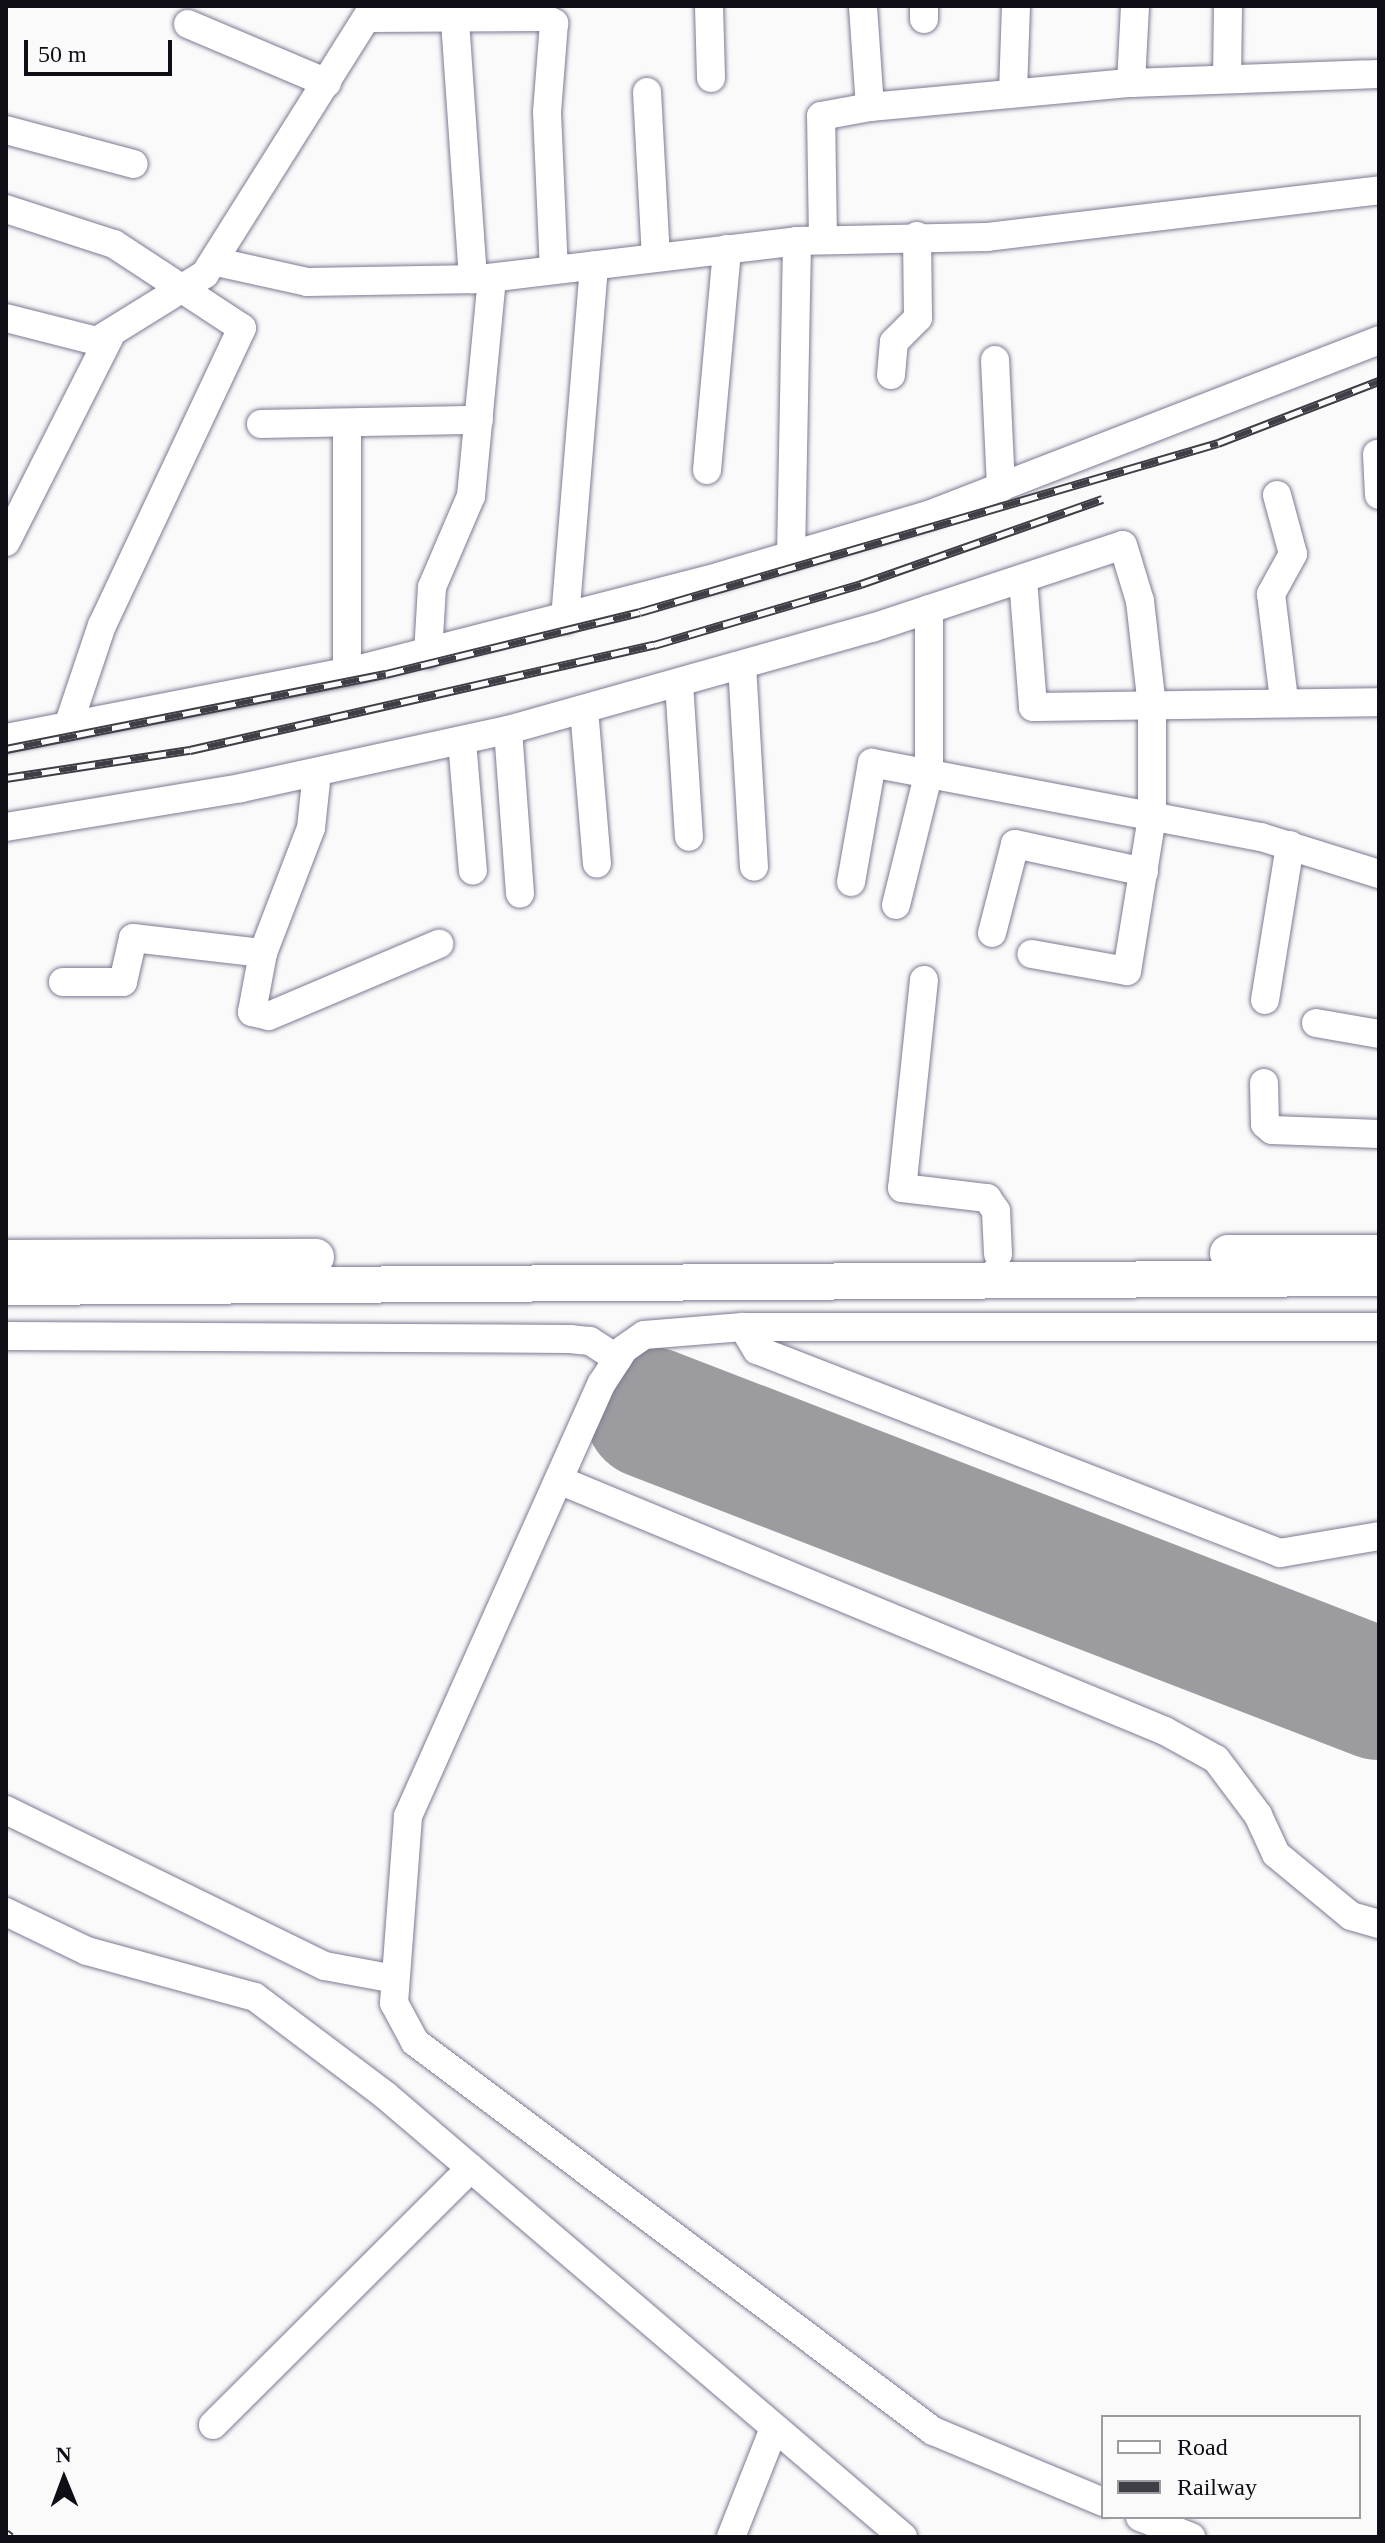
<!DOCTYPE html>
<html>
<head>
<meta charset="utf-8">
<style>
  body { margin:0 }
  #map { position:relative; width:1385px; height:2543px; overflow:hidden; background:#fafafa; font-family:Georgia,serif }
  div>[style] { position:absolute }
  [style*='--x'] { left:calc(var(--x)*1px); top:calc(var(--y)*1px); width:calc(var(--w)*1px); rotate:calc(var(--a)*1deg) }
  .runway>* { height:132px; margin:-66px; padding:0 66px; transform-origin:66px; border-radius:66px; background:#9c9ca0 }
  .roads { filter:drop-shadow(0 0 2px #7f7992) drop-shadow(0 0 2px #7f7992) }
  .minor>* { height:28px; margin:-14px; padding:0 14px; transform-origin:14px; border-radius:14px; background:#fff }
  .major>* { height:36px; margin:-18px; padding:0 18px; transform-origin:18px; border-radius:18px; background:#fff }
  .rail>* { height:9px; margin-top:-4.5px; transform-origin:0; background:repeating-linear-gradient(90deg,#fafafa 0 18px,#3f3d45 0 36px); box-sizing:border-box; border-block:2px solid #3f3d45 }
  span { translate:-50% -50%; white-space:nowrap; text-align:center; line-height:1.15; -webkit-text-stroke:8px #fafafa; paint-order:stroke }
  .frame { position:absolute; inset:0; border:8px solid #0f0d16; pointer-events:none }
  .legend { position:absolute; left:1101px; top:2415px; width:260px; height:104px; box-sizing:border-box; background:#fafafa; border:2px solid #9c9b9f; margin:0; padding:10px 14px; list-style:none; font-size:24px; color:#0f0d16 }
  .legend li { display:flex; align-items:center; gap:16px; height:40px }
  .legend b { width:40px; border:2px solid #9c9b9f }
  .north { position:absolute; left:24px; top:2439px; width:80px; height:80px; -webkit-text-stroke:6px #fafafa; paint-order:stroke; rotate:359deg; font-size:22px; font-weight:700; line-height:32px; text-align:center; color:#0f0d16 }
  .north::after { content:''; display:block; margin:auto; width:28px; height:36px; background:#0f0d16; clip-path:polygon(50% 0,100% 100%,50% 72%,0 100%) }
  .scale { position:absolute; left:24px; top:40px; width:148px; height:36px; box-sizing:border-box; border:4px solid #0f0d16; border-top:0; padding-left:10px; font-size:24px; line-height:28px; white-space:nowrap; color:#0f0d16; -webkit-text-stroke:6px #fafafa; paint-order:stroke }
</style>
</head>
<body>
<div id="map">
  <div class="runway">
    <i style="--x:651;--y:1413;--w:780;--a:21.11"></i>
  </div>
  <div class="roads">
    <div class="minor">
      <i style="--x:709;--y:6;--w:72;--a:88.4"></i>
      <i style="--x:368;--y:18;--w:175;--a:-0.3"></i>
      <i style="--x:543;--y:17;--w:13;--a:29"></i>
      <i style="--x:554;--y:23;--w:89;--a:94.5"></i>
      <i style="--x:547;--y:112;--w:158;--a:87.5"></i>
      <i style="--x:924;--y:19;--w:13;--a:-90"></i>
      <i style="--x:455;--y:21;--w:259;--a:86"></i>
      <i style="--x:188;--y:24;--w:151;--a:23"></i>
      <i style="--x:1227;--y:79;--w:73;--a:-89.2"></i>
      <i style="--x:1131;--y:83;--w:77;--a:-87"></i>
      <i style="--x:647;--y:92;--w:165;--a:86.9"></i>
      <i style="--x:1013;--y:92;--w:86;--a:-88"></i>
      <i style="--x:870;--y:107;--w:262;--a:-5.3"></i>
      <i style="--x:1131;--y:83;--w:248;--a:-2.1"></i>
      <i style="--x:6;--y:130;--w:132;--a:14.9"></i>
      <i style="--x:6;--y:209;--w:114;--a:18"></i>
      <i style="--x:114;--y:244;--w:153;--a:33.3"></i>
      <i style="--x:242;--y:328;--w:328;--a:115.2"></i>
      <i style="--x:102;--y:625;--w:107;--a:108.6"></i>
      <i style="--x:823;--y:239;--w:123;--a:-90.9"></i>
      <i style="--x:821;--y:116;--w:50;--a:-10.4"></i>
      <i style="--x:870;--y:107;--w:101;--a:-94"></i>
      <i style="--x:217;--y:262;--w:92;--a:12.5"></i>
      <i style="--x:307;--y:282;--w:173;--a:-1"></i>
      <i style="--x:480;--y:279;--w:319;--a:-6.8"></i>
      <i style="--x:797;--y:241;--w:190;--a:-1.2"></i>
      <i style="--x:987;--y:237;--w:395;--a:-6.8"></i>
      <i style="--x:6;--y:318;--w:94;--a:14.2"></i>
      <i style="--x:97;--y:341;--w:127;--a:-31.8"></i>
      <i style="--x:205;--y:274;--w:317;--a:-57.8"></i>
      <i style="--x:995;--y:360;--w:128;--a:87.3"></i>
      <i style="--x:891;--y:375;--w:33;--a:-85"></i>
      <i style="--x:894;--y:342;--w:34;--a:-45"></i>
      <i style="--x:918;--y:318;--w:82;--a:-90.7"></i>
      <i style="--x:347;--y:423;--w:249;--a:90"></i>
      <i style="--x:261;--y:424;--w:218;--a:-1.1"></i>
      <i style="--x:1377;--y:454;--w:41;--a:87.2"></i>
      <i style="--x:707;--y:470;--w:222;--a:-84.8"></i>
      <i style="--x:1277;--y:495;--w:61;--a:74.8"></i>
      <i style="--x:1293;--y:554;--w:46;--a:118.8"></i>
      <i style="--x:1271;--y:594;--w:107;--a:83"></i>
      <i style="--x:6;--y:542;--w:229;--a:-63.2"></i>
      <i style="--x:791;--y:556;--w:315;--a:-88.9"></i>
      <i style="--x:1023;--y:579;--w:128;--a:85.5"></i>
      <i style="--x:1033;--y:707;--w:346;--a:-0.8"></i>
      <i style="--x:565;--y:619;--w:355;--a:-85.3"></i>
      <i style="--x:428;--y:654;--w:67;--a:-86.6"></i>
      <i style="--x:432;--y:587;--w:99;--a:-66.8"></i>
      <i style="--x:471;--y:496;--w:219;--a:-84.5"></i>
      <i style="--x:742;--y:665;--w:202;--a:86.6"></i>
      <i style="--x:679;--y:683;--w:154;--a:86.3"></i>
      <i style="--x:584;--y:709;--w:155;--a:85.2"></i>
      <i style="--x:508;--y:730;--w:164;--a:85.8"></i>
      <i style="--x:6;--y:738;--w:357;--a:-11"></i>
      <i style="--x:356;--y:670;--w:377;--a:-14.4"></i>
      <i style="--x:721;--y:576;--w:219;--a:-16.4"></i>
      <i style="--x:931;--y:514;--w:481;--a:-21.2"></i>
      <i style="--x:462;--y:741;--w:130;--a:85.2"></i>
      <i style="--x:317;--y:772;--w:56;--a:96.1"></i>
      <i style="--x:311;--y:828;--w:134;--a:111"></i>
      <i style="--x:263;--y:953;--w:60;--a:100.6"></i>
      <i style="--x:252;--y:1012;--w:17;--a:13"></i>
      <i style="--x:269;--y:1016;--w:185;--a:-23"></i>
      <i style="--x:6;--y:827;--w:238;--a:-9.4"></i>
      <i style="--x:241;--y:788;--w:273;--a:-12.3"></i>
      <i style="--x:508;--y:730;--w:378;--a:-15.7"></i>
      <i style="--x:872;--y:628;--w:264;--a:-18.3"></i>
      <i style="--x:1123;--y:545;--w:59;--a:73.1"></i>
      <i style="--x:1140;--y:601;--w:106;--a:83.5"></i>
      <i style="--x:1152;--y:706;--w:111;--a:90"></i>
      <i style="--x:1152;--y:817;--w:156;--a:99.2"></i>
      <i style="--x:1127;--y:971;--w:97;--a:-169.9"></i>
      <i style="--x:851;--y:882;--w:121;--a:-80"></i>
      <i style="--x:872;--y:763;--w:396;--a:10.8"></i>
      <i style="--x:1261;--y:837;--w:124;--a:17.4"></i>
      <i style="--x:896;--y:905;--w:137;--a:-76.1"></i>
      <i style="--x:929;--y:772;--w:163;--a:-90"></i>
      <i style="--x:992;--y:933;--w:92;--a:-75.5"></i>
      <i style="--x:1015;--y:844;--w:132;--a:12.2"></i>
      <i style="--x:924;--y:980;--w:209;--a:96"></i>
      <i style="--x:902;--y:1188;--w:86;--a:6.7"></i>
      <i style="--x:987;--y:1198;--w:16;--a:55"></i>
      <i style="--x:996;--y:1211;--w:43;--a:87.3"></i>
      <i style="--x:63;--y:982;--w:60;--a:0"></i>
      <i style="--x:123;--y:982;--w:45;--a:-77.2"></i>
      <i style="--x:133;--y:938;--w:131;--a:6.6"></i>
      <i style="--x:1265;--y:1000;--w:157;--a:-80.8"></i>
      <i style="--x:1316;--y:1023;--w:64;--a:9.9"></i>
      <i style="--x:1264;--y:1083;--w:41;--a:88.6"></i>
      <i style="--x:1265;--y:1124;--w:9;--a:41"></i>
      <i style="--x:1272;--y:1130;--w:107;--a:2.1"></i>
      <i style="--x:743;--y:1327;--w:27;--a:59"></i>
      <i style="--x:757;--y:1350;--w:561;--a:21.21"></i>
      <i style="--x:1280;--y:1553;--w:100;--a:-9.7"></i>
      <i style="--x:6;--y:1336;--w:564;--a:0.3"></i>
      <i style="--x:570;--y:1339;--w:20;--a:6"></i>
      <i style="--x:590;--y:1341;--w:33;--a:33"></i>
      <i style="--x:559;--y:1480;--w:656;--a:22.5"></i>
      <i style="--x:1165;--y:1731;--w:58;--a:28.8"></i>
      <i style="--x:1216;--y:1759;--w:70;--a:53.1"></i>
      <i style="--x:1258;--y:1815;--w:43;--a:65.2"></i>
      <i style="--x:1276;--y:1854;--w:97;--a:39.6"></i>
      <i style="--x:1351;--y:1916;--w:29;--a:16"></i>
      <i style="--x:6;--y:1810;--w:355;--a:26.1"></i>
      <i style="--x:325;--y:1966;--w:71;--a:10.5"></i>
      <i style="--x:6;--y:1912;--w:90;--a:25.7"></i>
      <i style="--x:87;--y:1951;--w:174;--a:15.3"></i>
      <i style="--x:255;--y:1997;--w:163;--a:37"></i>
      <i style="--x:385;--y:2095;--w:681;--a:40.47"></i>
      <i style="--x:213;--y:2425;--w:364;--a:-44.9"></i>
      <i style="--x:1103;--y:2502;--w:184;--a:-157.3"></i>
      <i style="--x:933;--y:2431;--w:648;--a:-143.09"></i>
      <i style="--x:415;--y:2042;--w:44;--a:-118.3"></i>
      <i style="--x:394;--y:2003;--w:188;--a:-85.7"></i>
      <i style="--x:408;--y:1816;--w:474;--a:-65.9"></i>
      <i style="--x:602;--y:1383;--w:40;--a:-57.1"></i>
      <i style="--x:624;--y:1349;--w:24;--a:-35"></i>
      <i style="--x:644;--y:1335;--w:99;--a:-4.6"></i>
      <i style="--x:743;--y:1327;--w:636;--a:0"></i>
      <i style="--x:1140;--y:2517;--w:55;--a:21.4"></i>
      <i style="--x:731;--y:2537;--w:114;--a:-68.4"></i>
    </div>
    <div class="major">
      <i style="--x:1228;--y:1253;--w:151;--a:0"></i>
      <i style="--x:6;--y:1258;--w:310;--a:-0.2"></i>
      <i style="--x:6;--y:1287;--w:1373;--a:-0.38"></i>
    </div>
  </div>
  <div class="rail">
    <i style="--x:6;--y:749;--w:387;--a:-11.2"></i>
    <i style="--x:386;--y:674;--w:261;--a:-13.7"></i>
    <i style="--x:640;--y:612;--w:602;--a:-16.3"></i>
    <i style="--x:1218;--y:443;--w:173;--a:-21.1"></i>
    <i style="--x:6;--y:778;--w:186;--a:-8.7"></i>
    <i style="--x:190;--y:750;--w:476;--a:-12.8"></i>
    <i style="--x:654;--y:645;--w:216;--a:-16.4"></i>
    <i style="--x:861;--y:584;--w:256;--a:-19.4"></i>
    <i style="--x:6;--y:2533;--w:6;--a:39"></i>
  </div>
  <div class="frame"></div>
  <ul class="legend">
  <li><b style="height:10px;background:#fff"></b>Road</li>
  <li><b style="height:10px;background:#3f3d45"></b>Railway</li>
  </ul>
  <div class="north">N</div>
  <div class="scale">50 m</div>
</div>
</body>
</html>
